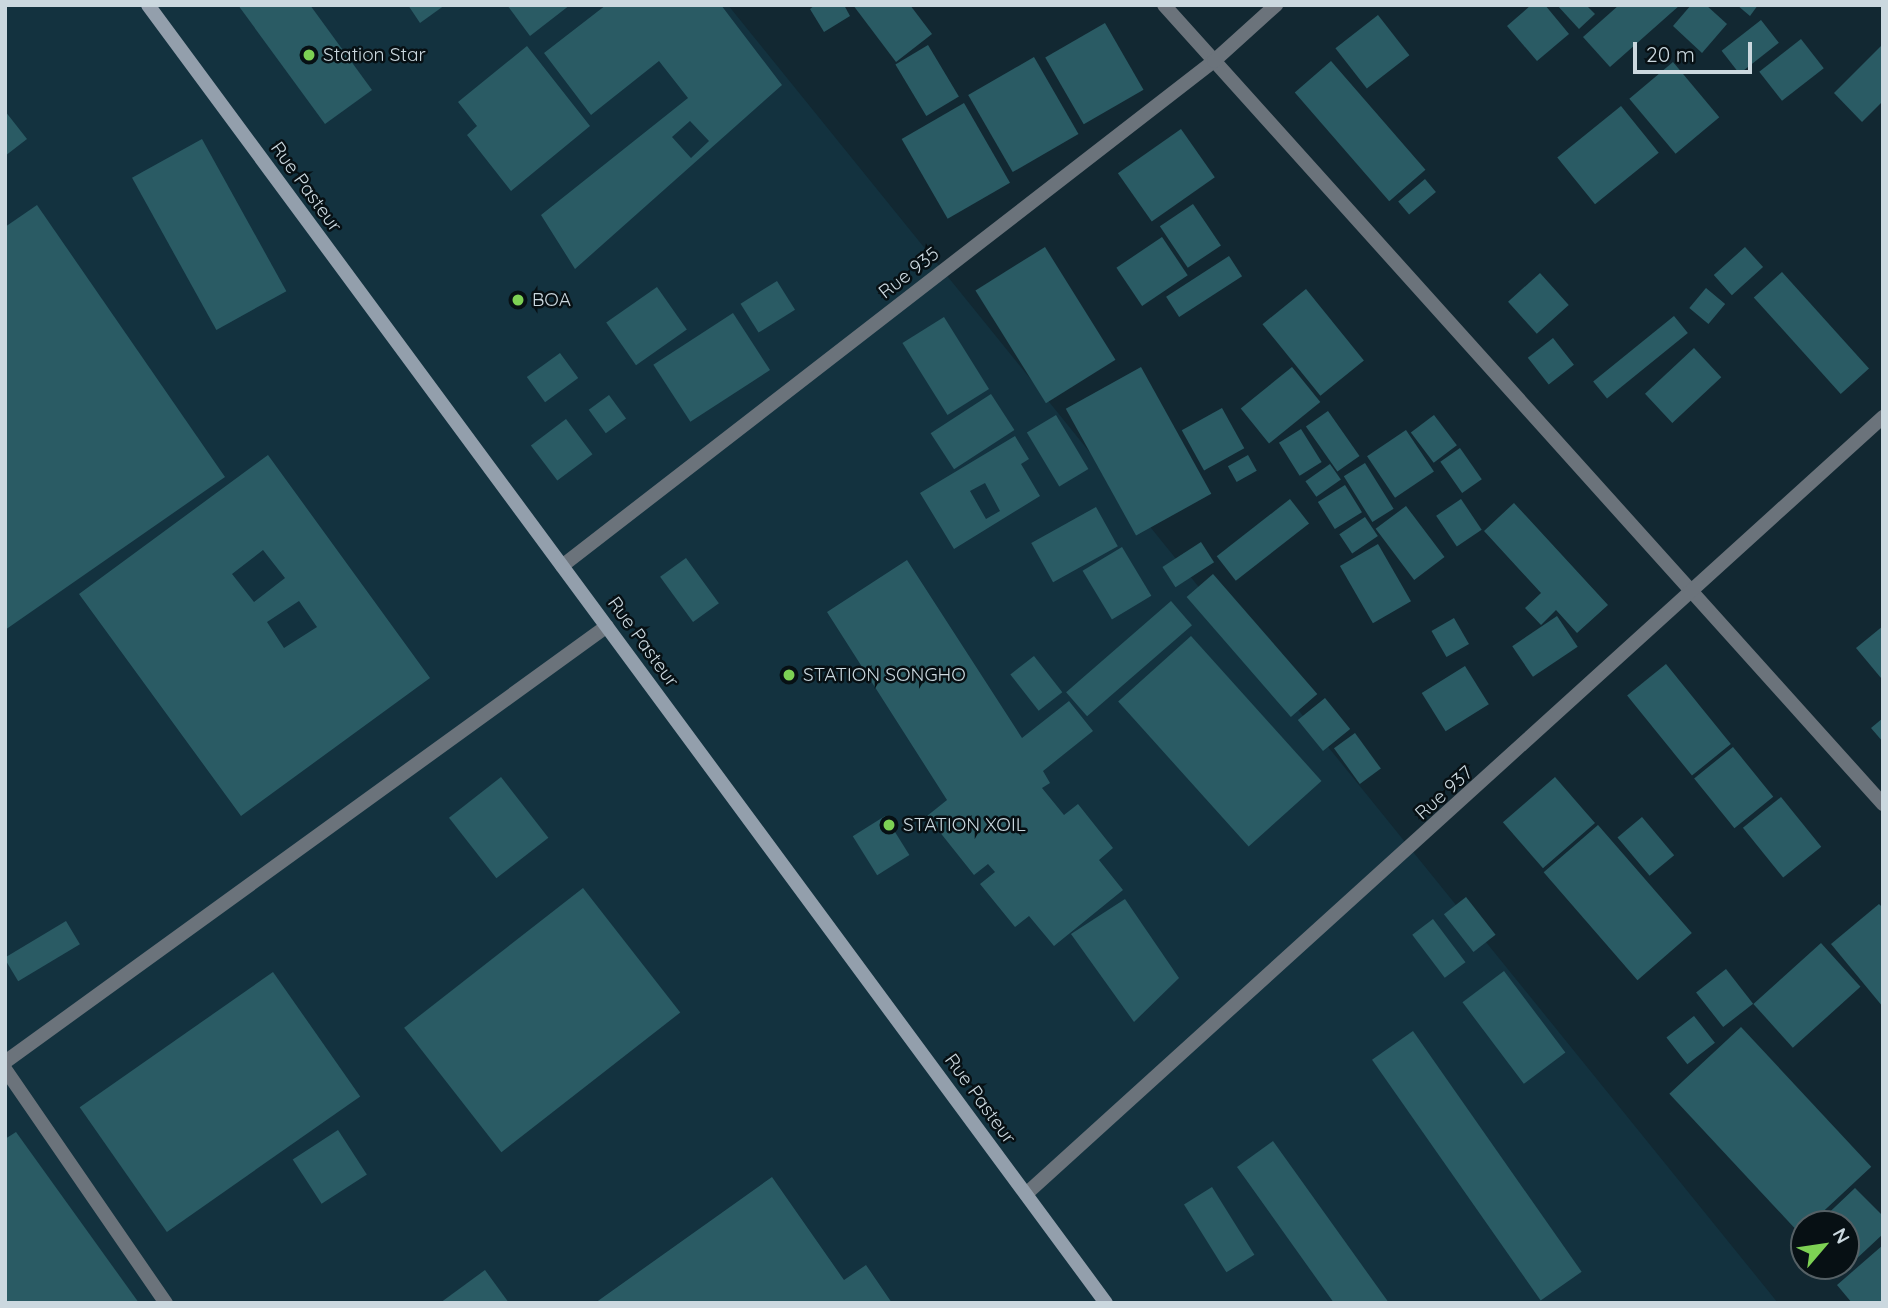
<!DOCTYPE html>
<html>
<head>
<meta charset="utf-8">
<style>
  body { margin:0 }
  #map { position:relative; width:1888px; height:1308px; overflow:hidden; background:#122832; font-family:Quicksand,sans-serif }
  div>[style] { position:absolute }
  [style*='--x'] { left:calc(var(--x)*1px); top:calc(var(--y)*1px); width:calc(var(--w)*1px); rotate:calc(var(--a)*1deg) }
  .built>* { inset:0; background:#13323f }
  .building>* { inset:0; background:#2a5b64; transform-origin:0 0 }
  .street>* { height:14px; margin:-7px; padding:0 7px; transform-origin:7px; border-radius:7px; background:#6b737b }
  .secondary>* { height:14px; margin:-7px; padding:0 7px; transform-origin:7px; border-radius:7px; background:#939fac }
  .dots>* { width:19px; height:19px; translate:-50% -50%; box-sizing:border-box; border:4px solid #071014; border-radius:50% }
  span { translate:-50% -50%; white-space:nowrap; text-align:center; line-height:1.15; -webkit-text-stroke:5px #071014; paint-order:stroke }
  .poi-label { font-size:19px; color:#cbd8df }
  .left { translate:0 -50%; text-align:left }
  .street-label { font-size:19px; color:#cbd8df }
  .frame { position:absolute; inset:0; border:7px solid #cbd8df; pointer-events:none }
  .north { position:absolute; left:1790px; top:1210px; width:70px; height:70px; box-sizing:border-box; background:#071014; border:2px solid #556065; border-radius:50%; rotate:61deg; font-size:19px; font-weight:700; line-height:28px; text-align:center; color:#cbd8df }
  .north::after { content:''; display:block; margin:auto; width:24px; height:32px; background:#7dd154; clip-path:polygon(50% 0,100% 100%,50% 72%,0 100%) }
  .scale { position:absolute; left:1633px; top:42px; width:119px; height:32px; box-sizing:border-box; border:4px solid #cbd8df; border-top:0; padding-left:9px; font-size:21px; line-height:24px; white-space:nowrap; color:#cbd8df; -webkit-text-stroke:5px #071014; paint-order:stroke }
</style>
</head>
<body>
<div id="map">
  <div class="built">
    <i style="clip-path:polygon(5px 5px,728px 5px,1778px 1303px,5px 1303px)"></i>
  </div>
  <div class="building">
    <i style="clip-path:polygon(238px 5px,310px 5px,372px 90px,325px 124px)"></i>
    <i style="clip-path:polygon(408px 5px,445px 5px,420px 23px)"></i>
    <i style="clip-path:polygon(507px 5px,570px 5px,530px 36px)"></i>
    <i style="clip-path:polygon(evenodd,606px 5px,721px 5px,782px 85px,575px 269px,541px 215px,688px 98px,659px 61px,591px 115px,544px 53px,606px 5px,690px 121px,709px 141px,691px 158px,672px 137px,690px 121px)"></i>
    <i style="clip-path:polygon(815px 5px,844px 5px,850px 16px,824px 32px,810px 9px)"></i>
    <i style="clip-path:polygon(853px 5px,910px 5px,932px 34px,896px 62px)"></i>
    <i style="clip-path:polygon(1531px 5px,1545px 5px,1569px 34px,1537px 61px,1507px 26px)"></i>
    <i style="clip-path:polygon(1557px 5px,1586px 5px,1595px 14px,1579px 29px)"></i>
    <i style="clip-path:polygon(1619px 5px,1680px 5px,1610px 67px,1583px 37px)"></i>
    <i style="clip-path:polygon(1691px 5px,1706px 5px,1727px 24px,1702px 53px,1673px 26px)"></i>
    <i style="clip-path:polygon(1737px 5px,1758px 5px,1750px 16px)"></i>
    <i style="left:1378px;top:15px;width:51px;height:54px;rotate:52deg"></i>
    <i style="left:1761px;top:20px;width:29px;height:50px;rotate:52deg"></i>
    <i style="left:1105px;top:23px;width:77px;height:69px;rotate:60deg"></i>
    <i style="left:1801px;top:39px;width:37px;height:53px;rotate:52deg"></i>
    <i style="clip-path:polygon(1883px 44px,1883px 101px,1862px 122px,1834px 93px)"></i>
    <i style="left:928px;top:45px;width:60px;height:38px;rotate:59deg"></i>
    <i style="clip-path:polygon(527px 46px,590px 126px,511px 191px,467px 135px,477px 126px,458px 102px)"></i>
    <i style="left:1034px;top:57px;width:89px;height:76px;rotate:60deg"></i>
    <i style="left:1331px;top:61px;width:144px;height:48px;rotate:49deg"></i>
    <i style="left:1673px;top:62px;width:72px;height:57px;rotate:50deg"></i>
    <i style="left:964px;top:103px;width:92px;height:72px;rotate:60deg"></i>
    <i style="left:1621px;top:106px;width:60px;height:82px;rotate:51deg"></i>
    <i style="clip-path:polygon(5px 111px,27px 139px,5px 156px)"></i>
    <i style="left:1181px;top:129px;width:59px;height:77px;rotate:55deg"></i>
    <i style="left:202px;top:139px;width:174px;height:80px;rotate:61deg"></i>
    <i style="left:1425px;top:179px;width:17px;height:35px;rotate:50deg"></i>
    <i style="left:1193px;top:204px;width:50px;height:40px;rotate:56deg"></i>
    <i style="clip-path:polygon(37px 205px,225px 477px,5px 630px,5px 227px)"></i>
    <i style="left:1162px;top:237px;width:46px;height:55px;rotate:56deg"></i>
    <i style="left:1045px;top:247px;width:133px;height:82px;rotate:58deg"></i>
    <i style="left:1745px;top:247px;width:27px;height:42px;rotate:48deg"></i>
    <i style="left:1229px;top:256px;width:24px;height:75px;rotate:57deg"></i>
    <i style="left:1782px;top:272px;width:130px;height:38px;rotate:48deg"></i>
    <i style="left:1540px;top:273px;width:43px;height:43px;rotate:48deg"></i>
    <i style="left:777px;top:281px;width:34px;height:43px;rotate:58deg"></i>
    <i style="left:657px;top:287px;width:52px;height:62px;rotate:55deg"></i>
    <i style="left:1706px;top:288px;width:25px;height:26px;rotate:40deg"></i>
    <i style="left:1306px;top:289px;width:92px;height:56px;rotate:51deg"></i>
    <i style="left:733px;top:313px;width:68px;height:95px;rotate:57deg"></i>
    <i style="left:1674px;top:316px;width:22px;height:104px;rotate:51deg"></i>
    <i style="left:944px;top:317px;width:85px;height:49px;rotate:58deg"></i>
    <i style="left:1553px;top:338px;width:34px;height:32px;rotate:52deg"></i>
    <i style="left:1694px;top:348px;width:40px;height:67px;rotate:47deg"></i>
    <i style="left:560px;top:353px;width:31px;height:41px;rotate:54deg"></i>
    <i style="left:1141px;top:367px;width:145px;height:86px;rotate:61deg"></i>
    <i style="left:1292px;top:367px;width:45px;height:66px;rotate:51deg"></i>
    <i style="left:991px;top:394px;width:43px;height:72px;rotate:57deg"></i>
    <i style="left:609px;top:395px;width:29px;height:25px;rotate:54deg"></i>
    <i style="left:1222px;top:408px;width:46px;height:46px;rotate:61deg"></i>
    <i style="left:1328px;top:411px;width:55px;height:27px;rotate:55deg"></i>
    <i style="left:1056px;top:415px;width:63px;height:34px;rotate:59deg"></i>
    <i style="left:1434px;top:415px;width:38px;height:29px;rotate:53deg"></i>
    <i style="left:566px;top:419px;width:44px;height:44px;rotate:53deg"></i>
    <i style="left:1301px;top:429px;width:39px;height:26px;rotate:58deg"></i>
    <i style="left:1406px;top:430px;width:50px;height:47px;rotate:56deg"></i>
    <i style="clip-path:polygon(evenodd,1015px 436px,1029px 459px,1021px 464px,1040px 496px,954px 549px,920px 493px,1015px 436px,985px 483px,1000px 511px,986px 519px,970px 491px,985px 483px)"></i>
    <i style="left:1460px;top:448px;width:38px;height:24px;rotate:55deg"></i>
    <i style="clip-path:polygon(evenodd,268px 455px,430px 678px,241px 816px,79px 594px,268px 455px,263px 550px,285px 578px,254px 602px,232px 574px,263px 550px,268px 455px,299px 601px,317px 627px,284px 648px,267px 622px,299px 601px)"></i>
    <i style="left:1248px;top:455px;width:18px;height:23px;rotate:61deg"></i>
    <i style="left:1365px;top:463px;width:54px;height:25px;rotate:58deg"></i>
    <i style="left:1330px;top:464px;width:19px;height:30px;rotate:55deg"></i>
    <i style="left:1345px;top:485px;width:32px;height:32px;rotate:58deg"></i>
    <i style="left:1290px;top:499px;width:31px;height:93px;rotate:52deg"></i>
    <i style="left:1461px;top:499px;width:37px;height:30px;rotate:56deg"></i>
    <i style="clip-path:polygon(1514px 503px,1608px 605px,1577px 633px,1556px 610px,1541px 625px,1525px 608px,1541px 593px,1484px 531px)"></i>
    <i style="left:1406px;top:506px;width:64px;height:38px;rotate:53deg"></i>
    <i style="left:1096px;top:507px;width:45px;height:74px;rotate:61deg"></i>
    <i style="left:1365px;top:517px;width:23px;height:31px;rotate:56deg"></i>
    <i style="left:1201px;top:542px;width:24px;height:46px;rotate:57deg"></i>
    <i style="left:1378px;top:544px;width:66px;height:44px;rotate:60deg"></i>
    <i style="left:1122px;top:547px;width:57px;height:46px;rotate:59deg"></i>
    <i style="left:686px;top:558px;width:56px;height:32px;rotate:54deg"></i>
    <i style="clip-path:polygon(907px 560px,1022px 738px,1069px 701px,1093px 731px,1043px 771px,1050px 783px,1042px 788px,1064px 815px,1078px 804px,1113px 848px,1099px 860px,1123px 890px,1054px 946px,1029px 916px,1015px 927px,980px 884px,995px 872px,988px 864px,974px 875px,927px 816px,947px 800px,827px 612px)"></i>
    <i style="left:1213px;top:574px;width:159px;height:35px;rotate:49deg"></i>
    <i style="left:1171px;top:601px;width:32px;height:139px;rotate:49deg"></i>
    <i style="left:1557px;top:616px;width:37px;height:54px;rotate:56deg"></i>
    <i style="left:1454px;top:618px;width:30px;height:26px;rotate:60deg"></i>
    <i style="clip-path:polygon(1883px 626px,1883px 676px,1881px 678px,1856px 648px)"></i>
    <i style="left:1191px;top:636px;width:195px;height:98px;rotate:48deg"></i>
    <i style="left:1034px;top:656px;width:46px;height:30px;rotate:52deg"></i>
    <i style="left:1666px;top:664px;width:103px;height:50px;rotate:51deg"></i>
    <i style="left:1465px;top:666px;width:45px;height:51px;rotate:58deg"></i>
    <i style="left:1325px;top:698px;width:40px;height:35px;rotate:51deg"></i>
    <i style="clip-path:polygon(1883px 718px,1883px 742px,1871px 728px)"></i>
    <i style="left:1355px;top:733px;width:44px;height:26px;rotate:54deg"></i>
    <i style="left:1733px;top:747px;width:64px;height:50px;rotate:51deg"></i>
    <i style="left:501px;top:777px;width:77px;height:66px;rotate:52deg"></i>
    <i style="left:1555px;top:777px;width:61px;height:69px;rotate:49deg"></i>
    <i style="left:1781px;top:797px;width:64px;height:49px;rotate:51deg"></i>
    <i style="left:885px;top:816px;width:46px;height:38px;rotate:58deg"></i>
    <i style="left:1642px;top:817px;width:50px;height:32px;rotate:50deg"></i>
    <i style="left:1598px;top:825px;width:143px;height:72px;rotate:49deg"></i>
    <i style="left:583px;top:888px;width:158px;height:227px;rotate:52deg"></i>
    <i style="left:1466px;top:897px;width:48px;height:28px;rotate:52deg"></i>
    <i style="clip-path:polygon(1125px 899px,1179px 978px,1134px 1022px,1071px 934px)"></i>
    <i style="clip-path:polygon(1879px 904px,1883px 908px,1883px 1007px,1831px 944px)"></i>
    <i style="left:1433px;top:919px;width:54px;height:26px;rotate:53deg"></i>
    <i style="left:66px;top:921px;width:27px;height:72px;rotate:59deg"></i>
    <i style="left:1821px;top:943px;width:59px;height:91px;rotate:48deg"></i>
    <i style="left:1726px;top:969px;width:44px;height:38px;rotate:52deg"></i>
    <i style="left:1504px;top:971px;width:102px;height:52px;rotate:53deg"></i>
    <i style="left:273px;top:972px;width:152px;height:236px;rotate:55deg"></i>
    <i style="left:1694px;top:1016px;width:34px;height:35px;rotate:52deg"></i>
    <i style="left:1741px;top:1027px;width:191px;height:98px;rotate:47deg"></i>
    <i style="left:1413px;top:1031px;width:294px;height:50px;rotate:55deg"></i>
    <i style="left:338px;top:1130px;width:53px;height:54px;rotate:57deg"></i>
    <i style="clip-path:polygon(16px 1132px,139px 1303px,5px 1303px,5px 1139px)"></i>
    <i style="clip-path:polygon(1273px 1141px,1389px 1303px,1334px 1303px,1237px 1167px)"></i>
    <i style="clip-path:polygon(772px 1177px,844px 1280px,866px 1265px,892px 1303px,595px 1303px)"></i>
    <i style="left:1212px;top:1187px;width:80px;height:33px;rotate:58deg"></i>
    <i style="clip-path:polygon(1855px 1188px,1883px 1216px,1883px 1234px,1838px 1276px,1829px 1266px,1846px 1266px,1846px 1224px,1817px 1224px)"></i>
    <i style="clip-path:polygon(1883px 1245px,1883px 1303px,1852px 1303px,1837px 1285px)"></i>
    <i style="clip-path:polygon(485px 1270px,509px 1303px,440px 1303px)"></i>
  </div>
  <div class="street">
    <i style="--x:1164;--y:5;--w:1075;--a:48.02"></i>
    <i style="--x:562;--y:566;--w:825;--a:-37.76"></i>
    <i style="--x:1214;--y:61;--w:84;--a:-42.1"></i>
    <i style="--x:5;--y:1062;--w:743;--a:-35.91"></i>
    <i style="--x:5;--y:1069;--w:284;--a:55.5"></i>
    <i style="--x:1026;--y:1194;--w:1157;--a:-42.2"></i>
  </div>
  <div class="secondary">
    <i style="--x:148;--y:5;--w:1613;--a:53.57"></i>
  </div>
  <div class="dots">
    <i style="left:309px;top:55px;background:#7dd154"></i>
    <i style="left:518px;top:300px;background:#7dd154"></i>
    <i style="left:789px;top:675px;background:#7dd154"></i>
    <i style="left:889px;top:825px;background:#7dd154"></i>
  </div>
  <div class="poi-label">
    <span class="left" style="left:323px;top:55px">Station Star</span>
    <span class="left" style="left:532px;top:300px">BOA</span>
    <span class="left" style="left:803px;top:675px">STATION SONGHO</span>
    <span class="left" style="left:903px;top:825px">STATION XOIL</span>
  </div>
  <div class="street-label">
    <span style="left:306px;top:187px;rotate:54deg">Rue Pasteur</span>
    <span style="left:909px;top:273px;rotate:-38deg">Rue 935</span>
    <span style="left:643px;top:642px;rotate:54deg">Rue Pasteur</span>
    <span style="left:1444px;top:793px;rotate:-42deg">Rue 937</span>
    <span style="left:980px;top:1099px;rotate:54deg">Rue Pasteur</span>
  </div>
  <div class="frame"></div>
  <div class="north">N</div>
  <div class="scale">20 m</div>
</div>
</body>
</html>
